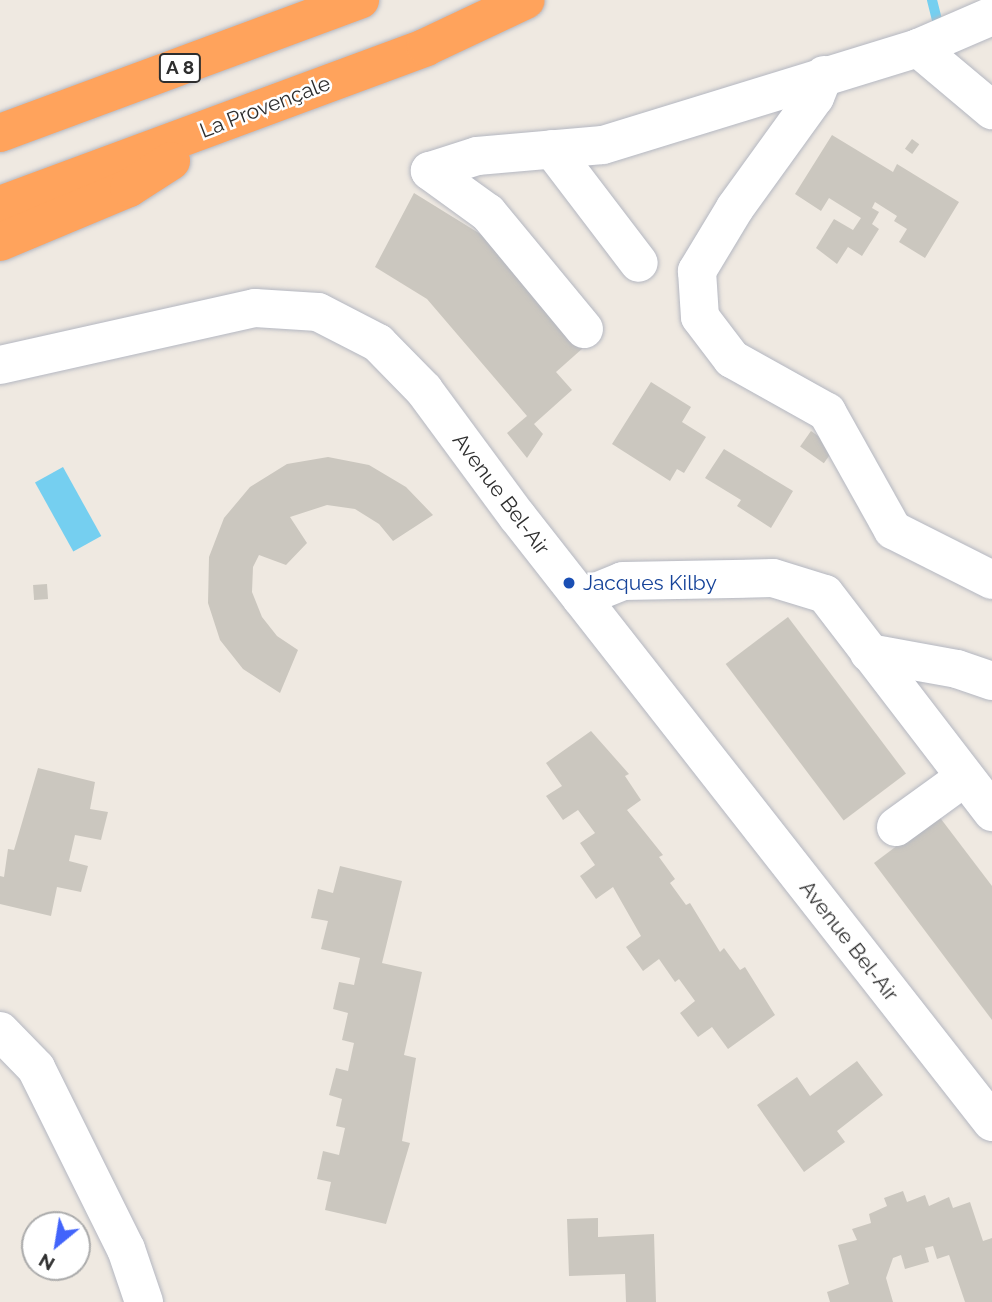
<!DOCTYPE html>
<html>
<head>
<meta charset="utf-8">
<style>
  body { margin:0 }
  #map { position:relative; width:992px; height:1302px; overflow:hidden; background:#efe9e1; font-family:Raleway,sans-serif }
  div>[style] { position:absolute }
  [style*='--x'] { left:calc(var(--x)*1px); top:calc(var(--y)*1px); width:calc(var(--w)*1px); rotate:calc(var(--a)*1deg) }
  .water>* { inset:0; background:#75cff0; transform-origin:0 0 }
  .stream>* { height:10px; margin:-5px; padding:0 5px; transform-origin:5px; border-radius:5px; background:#75cff0 }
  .building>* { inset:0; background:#cbc7bf; transform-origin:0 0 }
  .roads { filter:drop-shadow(0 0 2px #b4b7c1) drop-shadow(0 0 2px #b4b7c1) }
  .minor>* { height:38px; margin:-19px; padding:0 19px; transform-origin:19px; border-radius:19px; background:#fff }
  .highway>* { height:38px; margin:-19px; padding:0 19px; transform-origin:19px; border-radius:19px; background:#ffa35c }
  .dots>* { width:19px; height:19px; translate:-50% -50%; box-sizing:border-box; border:4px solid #fff; border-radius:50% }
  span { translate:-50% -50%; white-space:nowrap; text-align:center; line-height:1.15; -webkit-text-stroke:5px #fff; paint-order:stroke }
  .shield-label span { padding:2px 5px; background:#fff; border:2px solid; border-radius:5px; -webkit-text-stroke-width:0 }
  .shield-label { font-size:19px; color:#2e2e2e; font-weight:700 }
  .street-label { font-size:21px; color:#2e2e2e }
  .transit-label { font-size:21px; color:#164399 }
  .left { translate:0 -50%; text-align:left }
  .north { position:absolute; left:21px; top:1211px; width:70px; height:70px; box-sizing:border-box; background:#fff; border:2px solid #ababab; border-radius:50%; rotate:210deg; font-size:19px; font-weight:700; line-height:28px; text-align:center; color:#2e2e2e }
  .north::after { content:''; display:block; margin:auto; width:24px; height:32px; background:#4264fb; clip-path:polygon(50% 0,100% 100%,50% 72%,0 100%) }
</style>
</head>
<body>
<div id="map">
  <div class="water">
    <i style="left:63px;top:467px;width:79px;height:32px;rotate:61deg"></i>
  </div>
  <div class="stream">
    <i style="--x:932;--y:0;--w:34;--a:76"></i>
  </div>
  <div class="building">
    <i style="clip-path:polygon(832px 135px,893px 172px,897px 164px,959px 202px,925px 258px,899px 242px,907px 229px,894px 221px,897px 216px,875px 202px,872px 208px,879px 212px,872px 224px,879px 229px,862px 256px,848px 247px,837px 264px,816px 248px,834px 219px,853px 230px,861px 218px,829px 198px,821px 211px,795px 194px)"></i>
    <i style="left:912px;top:139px;width:9px;height:12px;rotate:36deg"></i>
    <i style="clip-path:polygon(414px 193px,503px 248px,583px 348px,556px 372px,572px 390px,534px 424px,543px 434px,527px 458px,507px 433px,527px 416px,427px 299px,375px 267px)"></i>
    <i style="clip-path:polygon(651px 382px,691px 407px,682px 422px,706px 437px,684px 473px,677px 469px,670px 481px,612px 444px)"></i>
    <i style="left:811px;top:431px;width:29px;height:19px;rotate:35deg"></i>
    <i style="clip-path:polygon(724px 449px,793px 491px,771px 528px,737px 506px,741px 500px,705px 478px)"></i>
    <i style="clip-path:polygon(328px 457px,369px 465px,406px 487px,433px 515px,393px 541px,379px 524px,355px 509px,327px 505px,290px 517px,307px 543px,286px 565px,259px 555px,253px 567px,252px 592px,262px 617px,277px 636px,298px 650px,280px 693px,243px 669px,220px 640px,208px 603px,209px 557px,224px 518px,250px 487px,287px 464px)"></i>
    <i style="left:47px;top:584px;width:15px;height:14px;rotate:86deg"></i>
    <i style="left:788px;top:617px;width:196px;height:78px;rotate:53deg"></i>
    <i style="clip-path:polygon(591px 731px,629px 774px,625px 776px,641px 800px,627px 810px,663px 855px,659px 857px,675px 879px,670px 883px,686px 905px,690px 903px,720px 952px,724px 948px,740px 970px,745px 967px,775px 1015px,728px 1049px,712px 1027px,698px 1037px,680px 1013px,695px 1001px,679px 979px,675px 982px,659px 959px,643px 971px,626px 947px,641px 936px,613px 887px,596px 899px,580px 876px,595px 865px,580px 843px,595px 833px,578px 810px,563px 820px,546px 796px,562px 786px,546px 763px)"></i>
    <i style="clip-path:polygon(38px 768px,95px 782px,90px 809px,108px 812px,101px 840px,75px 835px,69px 861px,88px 866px,81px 892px,57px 887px,51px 916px,0 904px,0 876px,4px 877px,8px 849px,14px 850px)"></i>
    <i style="clip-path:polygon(938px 815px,992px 886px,992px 1020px,874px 863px)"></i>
    <i style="clip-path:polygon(340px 866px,402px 881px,382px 963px,422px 972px,404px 1055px,416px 1058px,402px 1141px,410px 1143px,386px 1224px,325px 1210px,331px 1182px,317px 1179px,323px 1151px,339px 1155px,345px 1128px,336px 1126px,342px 1099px,329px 1095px,336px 1068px,348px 1071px,354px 1043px,342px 1040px,348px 1013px,333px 1009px,339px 982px,354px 985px,360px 958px,321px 949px,328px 921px,311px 918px,318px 889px,333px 893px)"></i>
    <i style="clip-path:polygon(857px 1061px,883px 1095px,837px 1131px,845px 1142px,804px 1172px,757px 1105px,797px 1077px,810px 1096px)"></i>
    <i style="clip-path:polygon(903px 1191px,907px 1202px,925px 1195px,929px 1206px,949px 1197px,953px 1208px,970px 1202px,983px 1241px,992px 1238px,992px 1302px,965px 1302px,949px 1255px,937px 1259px,933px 1246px,925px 1248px,929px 1262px,905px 1269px,901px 1255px,893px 1258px,886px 1278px,893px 1302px,830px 1302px,827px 1292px,849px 1284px,838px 1245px,857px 1240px,852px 1229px,871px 1223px,869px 1214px,887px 1206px,884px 1198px)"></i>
    <i style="clip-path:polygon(598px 1218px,598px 1237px,654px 1234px,656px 1302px,626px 1302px,625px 1274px,569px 1276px,567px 1219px)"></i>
  </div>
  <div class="roads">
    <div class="minor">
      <i style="--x:992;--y:16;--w:81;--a:156.6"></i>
      <i style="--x:918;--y:48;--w:97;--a:40"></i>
      <i style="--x:824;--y:75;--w:24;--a:112"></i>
      <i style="--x:815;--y:97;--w:137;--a:125.8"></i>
      <i style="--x:735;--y:208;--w:74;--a:121.1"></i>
      <i style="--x:697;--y:271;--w:46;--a:86.3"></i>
      <i style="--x:700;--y:317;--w:53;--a:52.7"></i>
      <i style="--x:732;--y:359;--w:109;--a:29.2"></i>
      <i style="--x:827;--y:412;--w:135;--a:60.8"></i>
      <i style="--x:893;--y:530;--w:111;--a:26.8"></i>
      <i style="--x:552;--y:149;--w:143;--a:52.7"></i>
      <i style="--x:584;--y:329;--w:151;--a:-129.6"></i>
      <i style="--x:488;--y:213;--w:72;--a:-144.1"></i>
      <i style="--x:430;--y:171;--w:49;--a:-17.7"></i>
      <i style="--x:477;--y:156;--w:126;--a:-5"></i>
      <i style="--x:603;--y:145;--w:330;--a:-17.1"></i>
      <i style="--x:0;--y:365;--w:261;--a:-12.6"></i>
      <i style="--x:255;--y:308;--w:63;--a:3.6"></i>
      <i style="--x:318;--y:312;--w:68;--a:27.3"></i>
      <i style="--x:378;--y:343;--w:66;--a:45.6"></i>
      <i style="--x:424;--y:390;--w:157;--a:53.6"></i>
      <i style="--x:517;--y:516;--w:770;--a:51.91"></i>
      <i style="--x:581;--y:598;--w:45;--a:-22"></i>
      <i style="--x:623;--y:581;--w:150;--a:-1.1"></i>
      <i style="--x:773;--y:578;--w:54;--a:17.1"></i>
      <i style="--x:825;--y:594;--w:275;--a:52.5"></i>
      <i style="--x:869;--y:653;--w:89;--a:10.3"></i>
      <i style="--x:957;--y:669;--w:37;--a:19"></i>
      <i style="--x:896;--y:827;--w:85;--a:-35.9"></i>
      <i style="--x:0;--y:1031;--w:52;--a:45.8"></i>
      <i style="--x:36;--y:1068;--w:202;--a:63.6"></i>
      <i style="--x:126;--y:1249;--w:56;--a:71.2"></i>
    </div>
    <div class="highway">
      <i style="--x:0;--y:133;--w:384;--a:-20.3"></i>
      <i style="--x:0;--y:205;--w:454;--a:-20.3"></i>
      <i style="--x:426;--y:47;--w:110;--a:-25.2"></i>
      <i style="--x:0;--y:242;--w:140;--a:-22.7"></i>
      <i style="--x:129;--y:188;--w:50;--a:-32.7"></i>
    </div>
  </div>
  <div class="dots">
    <i style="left:569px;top:583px;background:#1a4fb4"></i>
  </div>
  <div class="shield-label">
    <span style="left:180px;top:68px">A 8</span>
  </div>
  <div class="street-label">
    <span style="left:265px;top:107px;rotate:-21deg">La Provençale</span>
    <span style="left:501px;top:494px;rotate:53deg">Avenue Bel-Air</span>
    <span style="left:849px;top:941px;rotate:52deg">Avenue Bel-Air</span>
  </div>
  <div class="transit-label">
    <span class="left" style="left:583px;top:583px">Jacques Kilby</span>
  </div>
  <div class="north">N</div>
</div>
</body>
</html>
